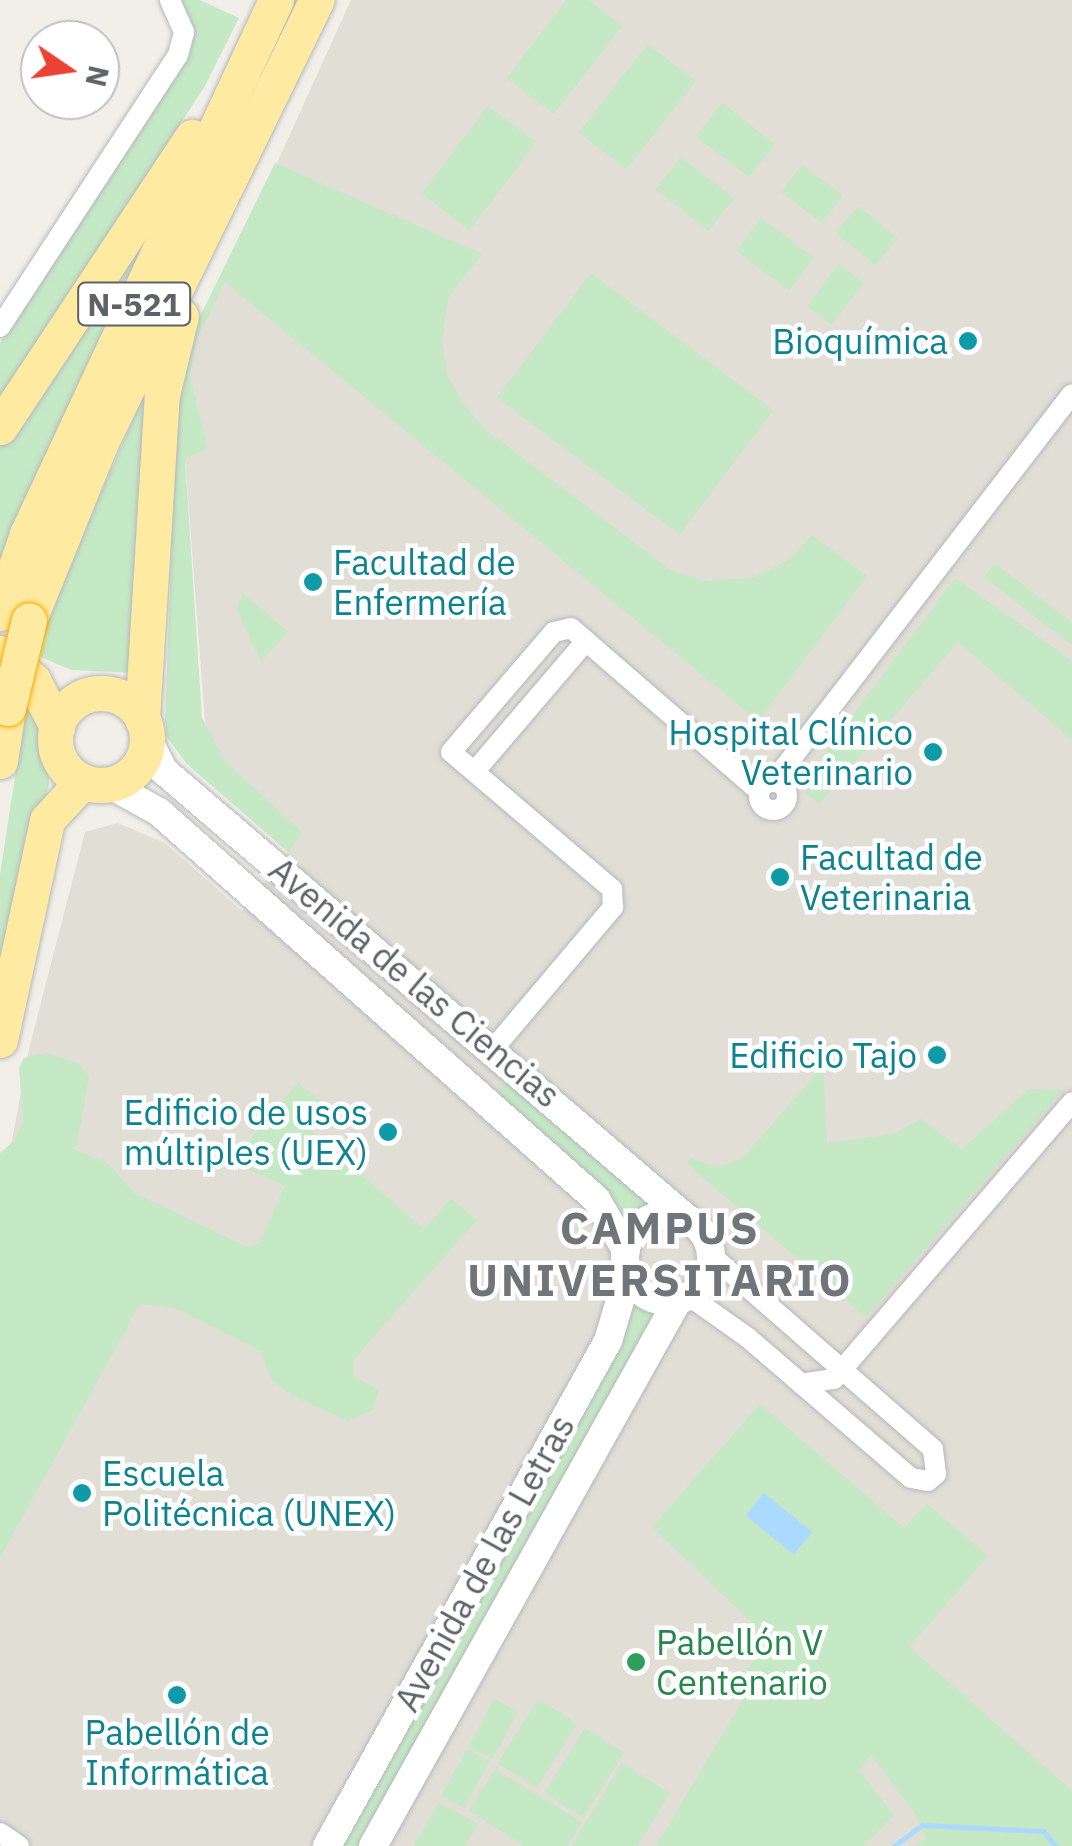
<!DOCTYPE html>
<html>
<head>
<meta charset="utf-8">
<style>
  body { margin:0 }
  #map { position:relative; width:1072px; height:1846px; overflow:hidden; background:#f1efe8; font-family:"IBM Plex Sans",sans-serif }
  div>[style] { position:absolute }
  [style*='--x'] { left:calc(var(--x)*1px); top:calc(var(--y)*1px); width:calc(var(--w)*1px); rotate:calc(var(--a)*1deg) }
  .education>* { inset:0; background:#e1ded6 }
  .green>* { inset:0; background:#c5e8c5; transform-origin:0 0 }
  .water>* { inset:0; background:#aadaff; transform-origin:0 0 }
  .stream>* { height:5px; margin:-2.5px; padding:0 2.5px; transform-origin:2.5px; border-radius:2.5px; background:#aadaff }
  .roads { filter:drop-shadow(0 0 2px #b5b8bc) drop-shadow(0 0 2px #b5b8bc) }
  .minor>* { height:20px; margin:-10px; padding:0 10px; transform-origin:10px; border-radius:10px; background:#fff }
  .minor>.ring { margin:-10px; padding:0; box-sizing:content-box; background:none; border:20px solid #fff; border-radius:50% }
  .secondary>* { height:28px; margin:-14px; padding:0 14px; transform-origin:14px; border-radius:14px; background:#fff }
  .secondary>.ring { margin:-14px; padding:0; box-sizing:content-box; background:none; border:28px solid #fff; border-radius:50% }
  .trunk>* { height:35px; margin:-17.5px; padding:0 17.5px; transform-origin:17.5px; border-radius:17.5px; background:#feeaa1 }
  .trunk>.ring { margin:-17.5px; padding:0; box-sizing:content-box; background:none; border:35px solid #feeaa1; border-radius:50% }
  .bridges { filter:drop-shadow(0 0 2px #f9ab00) drop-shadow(0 0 2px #f9ab00) }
  .trunk-bridge>* { height:35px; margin:-17.5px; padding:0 17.5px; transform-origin:17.5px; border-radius:17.5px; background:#feeaa1 }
  .dots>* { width:28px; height:28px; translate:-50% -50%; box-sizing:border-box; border:5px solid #fff; border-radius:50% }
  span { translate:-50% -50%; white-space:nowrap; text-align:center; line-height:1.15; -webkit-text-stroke:9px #fff; paint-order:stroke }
  .shield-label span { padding:2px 8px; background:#fff; border:2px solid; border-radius:8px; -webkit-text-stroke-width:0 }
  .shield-label { font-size:32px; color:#5f6368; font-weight:700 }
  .culture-label { font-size:35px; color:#0d838f }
  .right { translate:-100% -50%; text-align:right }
  .left { translate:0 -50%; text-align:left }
  .street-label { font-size:35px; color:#5f6368 }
  .leisure-label { font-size:35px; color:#27864d }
  .district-label { font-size:45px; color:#70757a; font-weight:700; letter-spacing:2.5px }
  .north { position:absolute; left:20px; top:20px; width:100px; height:100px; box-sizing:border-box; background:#fff; border:2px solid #bfc1c3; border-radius:50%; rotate:103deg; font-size:28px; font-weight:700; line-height:40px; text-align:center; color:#5f6368 }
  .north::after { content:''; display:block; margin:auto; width:35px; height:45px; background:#ea4335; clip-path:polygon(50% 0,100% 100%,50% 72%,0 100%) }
</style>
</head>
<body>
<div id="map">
  <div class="education">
    <i style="clip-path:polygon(351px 0,1072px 0,1072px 1846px,0 1846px,0 1203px,30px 1045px,85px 832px,118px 823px,165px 843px,242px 911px,302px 833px,224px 760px,206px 735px,185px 458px,207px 448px,190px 376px,197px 339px)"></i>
  </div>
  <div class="green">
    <i style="clip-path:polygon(181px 0,200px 0,239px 18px,205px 86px,0 397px,0 343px,188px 56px,192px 23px)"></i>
    <i style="clip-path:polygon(566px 0,589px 0,622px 26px,554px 114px,507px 78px)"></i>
    <i style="left:648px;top:44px;width:60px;height:112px;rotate:38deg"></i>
    <i style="left:722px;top:103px;width:67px;height:42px;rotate:38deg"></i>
    <i style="left:488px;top:106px;width:60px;height:110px;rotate:37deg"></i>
    <i style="left:681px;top:157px;width:67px;height:41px;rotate:38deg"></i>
    <i style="clip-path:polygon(275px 163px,482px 254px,448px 298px,442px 342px,448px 376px,465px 406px,486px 430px,672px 571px,708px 581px,753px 578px,790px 559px,812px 535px,867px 576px,758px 721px,225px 282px,197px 339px,190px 376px,208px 448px,185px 459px,202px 718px,224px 760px,303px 833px,288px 852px,187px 764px,167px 737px,165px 720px,177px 407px,193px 331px)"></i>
    <i style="left:802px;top:165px;width:51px;height:34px;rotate:37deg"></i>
    <i style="clip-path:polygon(174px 180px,0 569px,0 446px)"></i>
    <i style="left:858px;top:206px;width:51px;height:35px;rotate:39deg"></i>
    <i style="left:761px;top:218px;width:66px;height:41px;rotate:37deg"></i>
    <i style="left:839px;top:264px;width:31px;height:53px;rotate:37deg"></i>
    <i style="left:591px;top:273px;width:228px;height:156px;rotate:37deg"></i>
    <i style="clip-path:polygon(149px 383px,140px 673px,71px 670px,36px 655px,45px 621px)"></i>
    <i style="clip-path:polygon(995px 564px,1072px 622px,1072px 645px,984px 577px)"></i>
    <i style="clip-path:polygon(955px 578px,1072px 661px,1072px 740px,958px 642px,819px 804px,805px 792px,832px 743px)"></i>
    <i style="clip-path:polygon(243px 593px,288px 632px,261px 661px,236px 610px)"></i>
    <i style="clip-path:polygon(28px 692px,44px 721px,49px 783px,0 1006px,0 875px)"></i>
    <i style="clip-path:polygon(47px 1053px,80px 1064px,89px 1076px,77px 1145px,70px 1148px,108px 1163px,134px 1193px,245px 1246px,259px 1244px,285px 1186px,231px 1161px,298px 1083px,327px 1106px,308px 1129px,424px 1229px,451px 1199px,477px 1220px,353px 1360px,353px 1376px,379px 1390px,373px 1410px,348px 1421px,292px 1396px,272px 1380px,260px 1351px,174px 1308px,140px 1304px,0 1558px,0 1153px,16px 1139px,23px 1119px,19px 1068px,24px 1058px)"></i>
    <i style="clip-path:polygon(823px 1066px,827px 1143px,894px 1134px,921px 1119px,962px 1149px,1029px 1089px,1063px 1090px,866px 1317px,686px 1163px,691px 1158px,717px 1167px,743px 1158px)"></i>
    <i style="clip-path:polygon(510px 1076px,658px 1206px,625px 1225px,492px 1096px)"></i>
    <i style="clip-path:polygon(638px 1303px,660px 1313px,363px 1846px,339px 1846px)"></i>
    <i style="clip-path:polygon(760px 1404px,904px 1528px,927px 1504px,988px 1556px,909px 1647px,1072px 1791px,1072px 1846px,915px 1846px,926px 1839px,914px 1812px,871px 1755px,859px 1770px,894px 1815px,864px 1846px,656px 1846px,749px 1690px,740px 1682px,768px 1638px,652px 1527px)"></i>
    <i style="left:494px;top:1699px;width:27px;height:54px;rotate:28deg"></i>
    <i style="left:538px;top:1699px;width:46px;height:76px;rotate:32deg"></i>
    <i style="left:585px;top:1728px;width:46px;height:77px;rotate:32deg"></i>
    <i style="left:467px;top:1749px;width:26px;height:53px;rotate:29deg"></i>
    <i style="clip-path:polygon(622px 1763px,670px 1793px,638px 1846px,571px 1846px)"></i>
    <i style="clip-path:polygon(495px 1769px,582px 1822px,567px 1846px,525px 1846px,469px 1811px)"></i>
    <i style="clip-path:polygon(439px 1802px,478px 1824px,465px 1846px,414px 1846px)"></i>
  </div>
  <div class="water">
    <i style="left:764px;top:1493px;width:62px;height:29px;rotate:39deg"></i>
  </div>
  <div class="stream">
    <i style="--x:894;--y:1846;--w:35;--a:-37"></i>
    <i style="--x:922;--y:1825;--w:121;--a:2.8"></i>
    <i style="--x:1043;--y:1831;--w:20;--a:49"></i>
  </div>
  <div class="roads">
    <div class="minor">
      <i style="--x:0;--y:327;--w:325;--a:-56.8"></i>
      <i style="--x:178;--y:55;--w:24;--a:-75"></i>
      <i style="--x:184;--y:32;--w:35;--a:-114"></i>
      <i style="--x:475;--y:771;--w:171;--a:-49.5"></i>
      <i style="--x:774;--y:781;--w:488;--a:-52.4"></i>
      <i class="ring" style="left:759px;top:782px;width:8px;height:8px"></i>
      <i style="--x:494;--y:1048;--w:185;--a:-49.8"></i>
      <i style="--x:613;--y:907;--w:18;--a:-93"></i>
      <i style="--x:612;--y:889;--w:211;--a:-139.6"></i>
      <i style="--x:451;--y:752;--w:158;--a:-49.4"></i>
      <i style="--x:554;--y:632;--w:17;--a:-13"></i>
      <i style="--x:571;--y:628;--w:249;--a:40.9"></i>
      <i style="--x:689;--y:1296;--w:71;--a:35.3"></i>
      <i style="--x:747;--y:1337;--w:216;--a:40.7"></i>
      <i style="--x:911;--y:1478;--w:17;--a:10"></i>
      <i style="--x:928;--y:1481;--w:11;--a:-41"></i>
      <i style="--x:936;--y:1474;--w:25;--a:-97"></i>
      <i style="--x:933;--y:1449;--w:295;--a:-138.9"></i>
      <i style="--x:801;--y:1384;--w:33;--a:-9"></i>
      <i style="--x:834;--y:1379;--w:365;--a:-49.3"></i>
      <i style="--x:0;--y:1833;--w:23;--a:34"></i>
    </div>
    <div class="secondary">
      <i style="--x:147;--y:738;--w:37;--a:63"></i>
      <i style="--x:164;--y:771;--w:694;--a:40.56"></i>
      <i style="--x:109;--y:784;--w:57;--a:29.2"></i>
      <i style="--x:159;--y:812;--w:584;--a:41.53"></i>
      <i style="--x:596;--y:1199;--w:59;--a:59.5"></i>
      <i class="ring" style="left:625px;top:1215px;width:58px;height:58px"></i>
      <i style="--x:327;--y:1846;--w:578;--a:-60.91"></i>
      <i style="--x:608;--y:1341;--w:70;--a:-73.4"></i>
      <i style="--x:373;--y:1846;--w:625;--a:-60.81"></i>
    </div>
    <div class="trunk">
      <i style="--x:0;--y:427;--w:348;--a:-56.5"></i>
      <i style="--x:0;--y:613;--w:83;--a:-71.1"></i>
      <i style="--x:27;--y:534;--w:589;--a:-65"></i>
      <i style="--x:29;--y:620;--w:190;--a:-68"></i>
      <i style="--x:100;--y:444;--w:494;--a:-64"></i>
      <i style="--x:0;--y:653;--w:43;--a:39.3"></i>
      <i style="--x:33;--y:680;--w:53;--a:62.9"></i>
      <i class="ring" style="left:55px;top:693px;width:57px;height:57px"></i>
      <i style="--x:142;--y:719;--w:325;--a:-86.5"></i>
      <i style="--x:162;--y:395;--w:81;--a:-76.5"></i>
      <i style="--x:0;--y:761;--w:54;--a:-81.4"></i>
      <i style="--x:0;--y:1040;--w:225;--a:-77.9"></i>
      <i style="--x:47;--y:820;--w:53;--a:-47.3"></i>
    </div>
  </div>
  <div class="bridges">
    <div class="trunk-bridge">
      <i style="--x:8;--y:708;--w:90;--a:-76.6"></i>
    </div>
  </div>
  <div class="dots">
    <i style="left:968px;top:341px;background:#0f9aa8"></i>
    <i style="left:313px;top:582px;background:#0f9aa8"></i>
    <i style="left:933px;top:752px;background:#0f9aa8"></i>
    <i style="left:780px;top:877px;background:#0f9aa8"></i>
    <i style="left:937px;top:1055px;background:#0f9aa8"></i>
    <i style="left:388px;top:1132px;background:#0f9aa8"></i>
    <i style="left:82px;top:1493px;background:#0f9aa8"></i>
    <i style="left:636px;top:1662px;background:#2e9e5b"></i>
    <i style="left:177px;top:1695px;background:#0f9aa8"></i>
  </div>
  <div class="shield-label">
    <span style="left:134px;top:304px">N-521</span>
  </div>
  <div class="culture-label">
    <span class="right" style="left:948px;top:341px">Bioquímica</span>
    <span class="left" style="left:333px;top:582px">Facultad de<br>Enfermería</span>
    <span class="right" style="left:913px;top:752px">Hospital Clínico<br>Veterinario</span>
    <span class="left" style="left:800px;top:877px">Facultad de<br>Veterinaria</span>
    <span class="right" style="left:917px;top:1055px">Edificio Tajo</span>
    <span class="right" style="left:368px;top:1132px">Edificio de usos<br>múltiples (UEX)</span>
    <span class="left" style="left:102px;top:1493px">Escuela<br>Politécnica (UNEX)</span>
    <span style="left:177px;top:1752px">Pabellón de<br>Informática</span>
  </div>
  <div class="street-label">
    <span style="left:415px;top:982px;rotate:40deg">Avenida de las Ciencias</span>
    <span style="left:484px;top:1563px;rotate:-61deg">Avenida de las Letras</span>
  </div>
  <div class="leisure-label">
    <span class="left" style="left:656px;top:1662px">Pabellón V<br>Centenario</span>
  </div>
  <div class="district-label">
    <span style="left:660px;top:1254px">CAMPUS<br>UNIVERSITARIO</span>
  </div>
  <div class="north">N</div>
</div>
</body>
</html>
